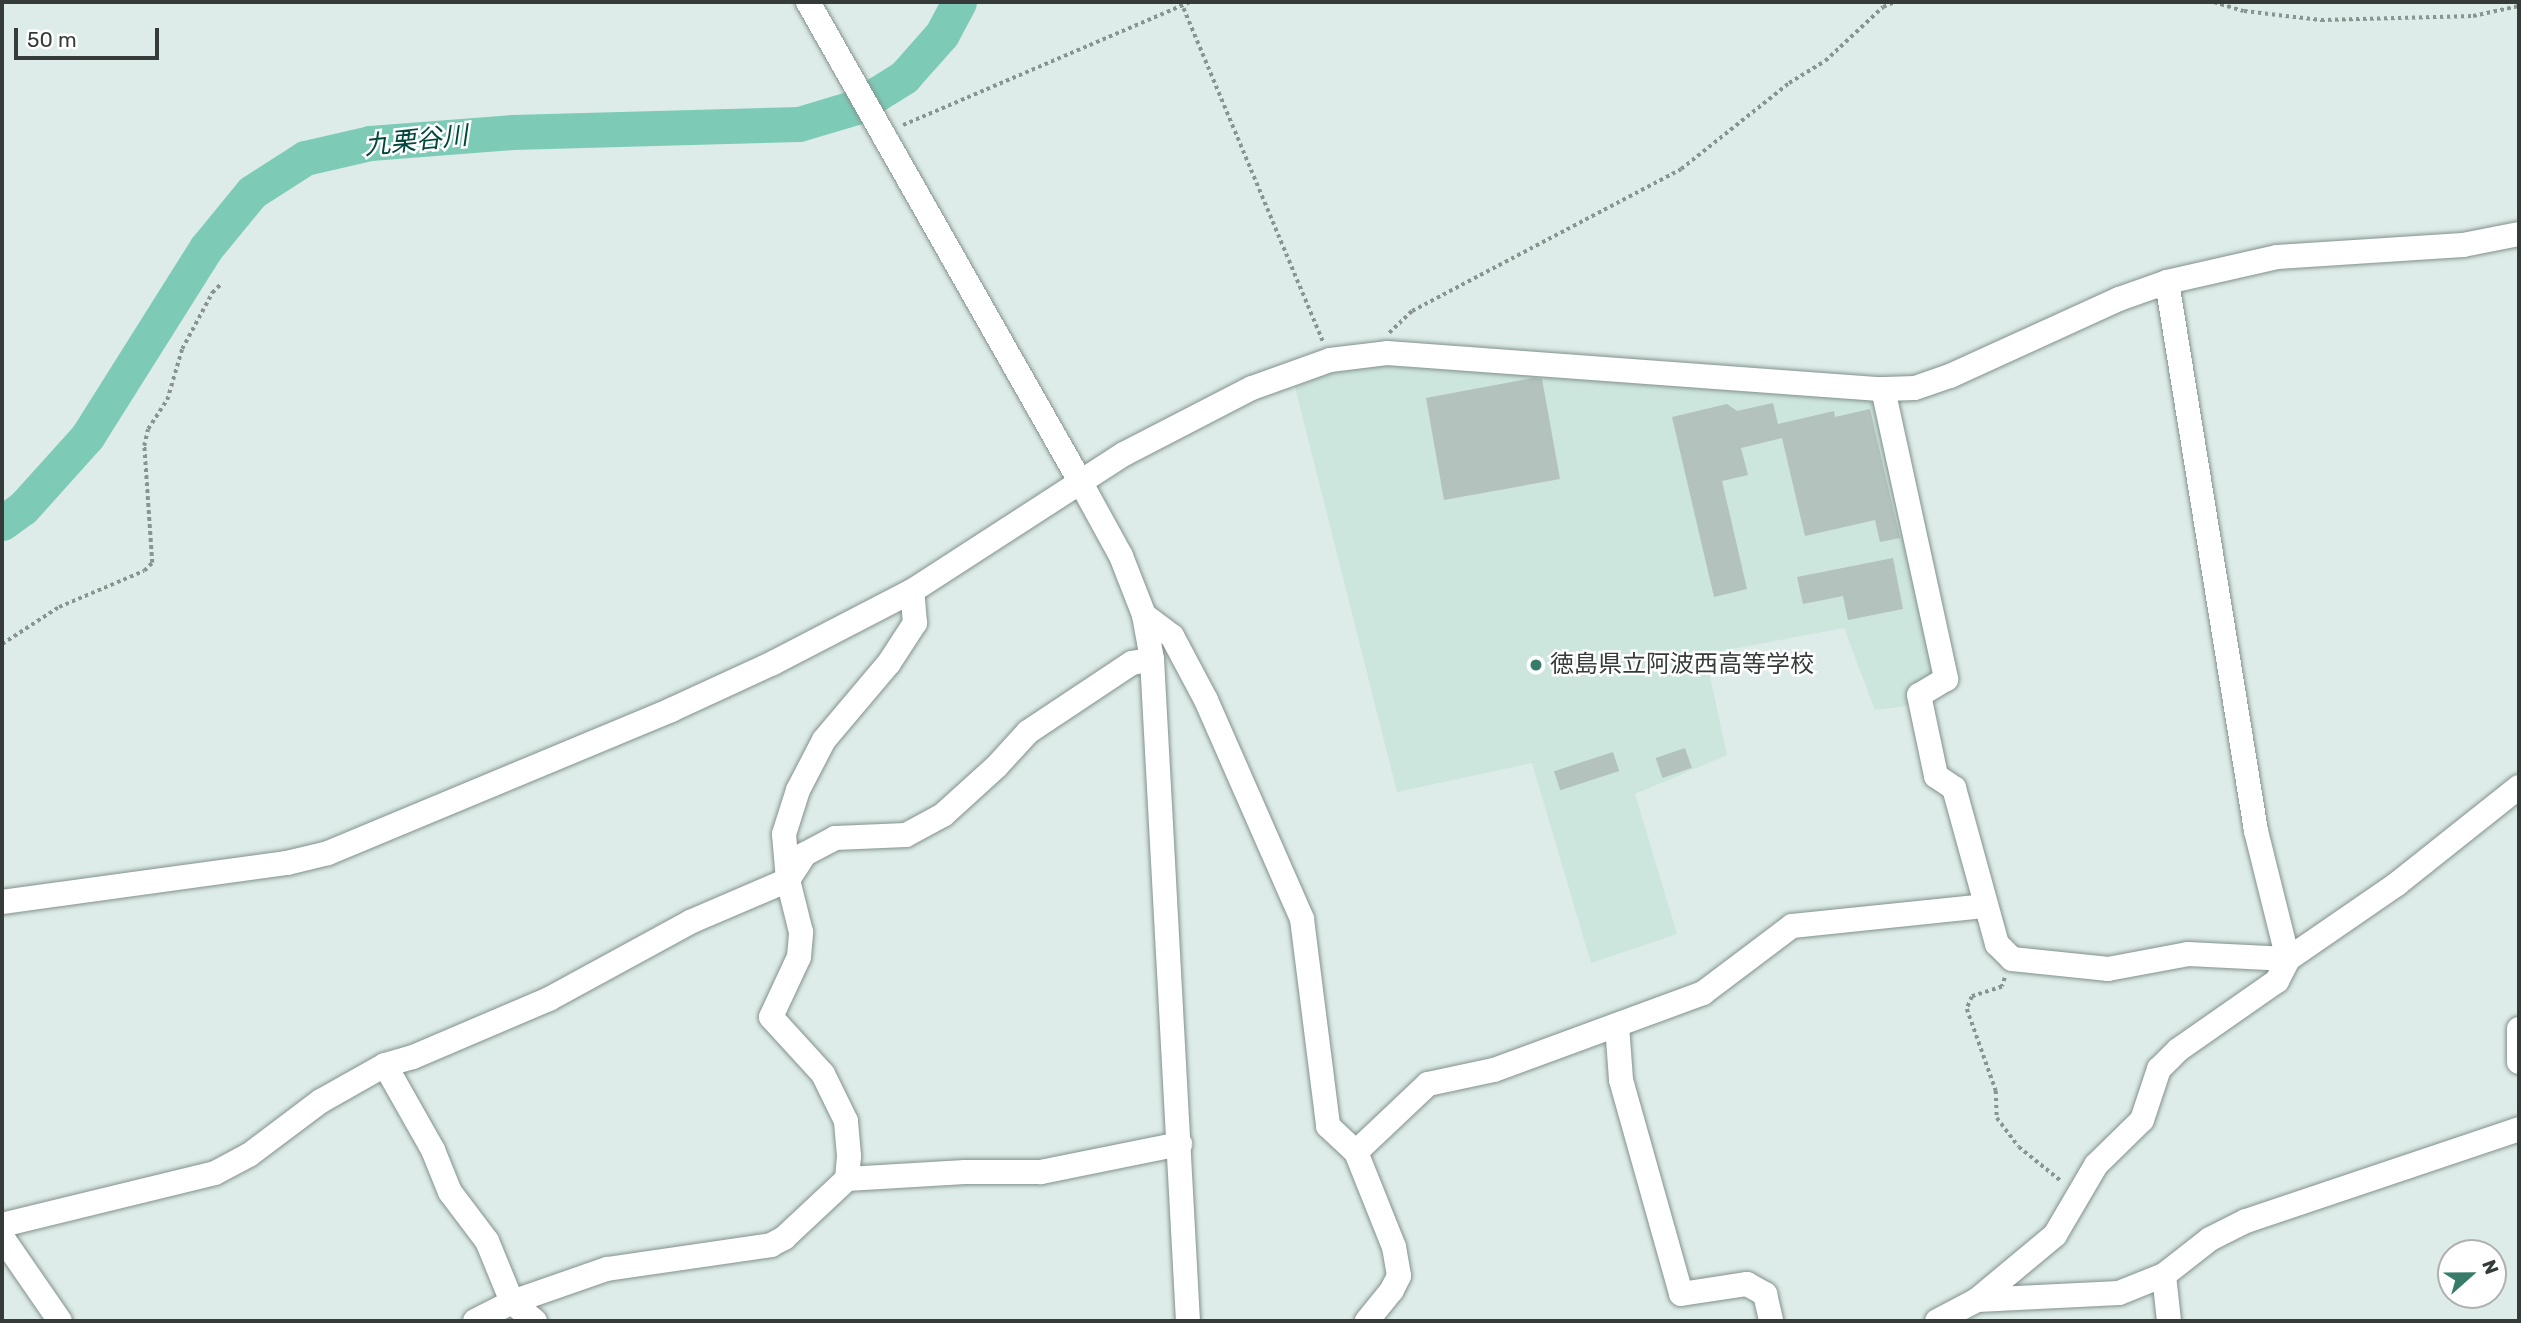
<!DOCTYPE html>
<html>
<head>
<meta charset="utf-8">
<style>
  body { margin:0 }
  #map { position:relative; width:2521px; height:1323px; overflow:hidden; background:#ddece8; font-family:Rubik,"Noto Sans JP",sans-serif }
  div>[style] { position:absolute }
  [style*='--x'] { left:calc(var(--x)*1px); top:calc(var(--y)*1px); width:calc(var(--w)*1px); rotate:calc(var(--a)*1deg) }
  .built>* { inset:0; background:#cce5dd }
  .river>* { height:35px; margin:-17.5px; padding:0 17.5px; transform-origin:17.5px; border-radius:17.5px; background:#7dcbb7 }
  .building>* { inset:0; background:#b3c2bd; transform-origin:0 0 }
  .path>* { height:3.5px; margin-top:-1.75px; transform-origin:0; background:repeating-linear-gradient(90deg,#899491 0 3.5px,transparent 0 7px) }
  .roads { filter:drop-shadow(0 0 2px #83918d) drop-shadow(0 0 2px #83918d) }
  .minor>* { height:24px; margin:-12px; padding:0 12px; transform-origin:12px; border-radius:12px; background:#fff }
  .dots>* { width:19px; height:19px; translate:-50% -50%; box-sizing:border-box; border:4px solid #fff; border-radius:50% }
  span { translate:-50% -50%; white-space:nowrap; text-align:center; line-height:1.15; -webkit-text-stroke:5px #fff; paint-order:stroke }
  .poi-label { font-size:24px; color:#353b39 }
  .left { translate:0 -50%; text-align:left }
  .water-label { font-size:26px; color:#00483b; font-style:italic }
  .frame { position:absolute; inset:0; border:4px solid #353b39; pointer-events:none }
  .north { position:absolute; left:2437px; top:1239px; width:70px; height:70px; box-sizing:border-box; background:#fff; border:2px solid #aeb1b0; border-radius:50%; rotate:69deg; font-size:19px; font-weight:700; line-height:28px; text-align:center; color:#353b39 }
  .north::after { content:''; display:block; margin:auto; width:24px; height:32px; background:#397b6b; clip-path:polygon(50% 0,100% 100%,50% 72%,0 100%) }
  .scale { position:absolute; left:14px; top:28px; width:145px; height:32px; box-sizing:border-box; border:4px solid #353b39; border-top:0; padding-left:9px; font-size:21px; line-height:24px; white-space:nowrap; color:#353b39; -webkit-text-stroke:5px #fff; paint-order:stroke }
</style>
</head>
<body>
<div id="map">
  <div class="built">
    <i style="clip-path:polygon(1401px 365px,1878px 394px,1938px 676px,1915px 705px,1875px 710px,1844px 628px,1705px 654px,1727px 755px,1635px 794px,1677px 934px,1591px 963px,1532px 763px,1397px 792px,1295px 387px,1338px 369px)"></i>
  </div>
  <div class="river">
    <i style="--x:2;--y:523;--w:26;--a:-36"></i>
    <i style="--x:23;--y:508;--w:96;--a:-48"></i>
    <i style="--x:87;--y:437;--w:223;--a:-57.8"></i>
    <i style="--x:206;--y:248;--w:72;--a:-50.6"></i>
    <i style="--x:252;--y:192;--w:63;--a:-32.7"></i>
    <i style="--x:305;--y:158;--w:67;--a:-13"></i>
    <i style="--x:370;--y:143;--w:142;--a:-4.4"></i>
    <i style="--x:512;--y:132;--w:287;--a:-1.6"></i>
    <i style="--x:799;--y:124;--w:59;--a:-16.6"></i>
    <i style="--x:856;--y:107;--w:57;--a:-32"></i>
    <i style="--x:904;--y:77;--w:57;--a:-48.5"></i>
    <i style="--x:942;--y:34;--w:36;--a:-62"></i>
  </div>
  <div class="building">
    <i style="clip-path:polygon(1533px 378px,1542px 379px,1560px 479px,1444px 500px,1426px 398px)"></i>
    <i style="clip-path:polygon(1773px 403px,1778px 424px,1834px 411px,1835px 417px,1870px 409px,1900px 538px,1880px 542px,1875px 520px,1805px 536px,1782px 438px,1741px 448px,1748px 475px,1722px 481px,1747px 589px,1714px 597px,1672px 417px,1727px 404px,1737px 411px)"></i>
    <i style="clip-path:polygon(1893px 558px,1903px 609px,1848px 620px,1843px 596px,1803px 604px,1797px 577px)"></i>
    <i style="left:1685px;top:748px;width:21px;height:31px;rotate:71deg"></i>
    <i style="left:1613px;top:752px;width:20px;height:62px;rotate:72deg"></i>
  </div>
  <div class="path">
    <i style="--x:1181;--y:2;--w:368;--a:67.3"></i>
    <i style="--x:2214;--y:2;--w:31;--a:17"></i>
    <i style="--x:2244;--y:11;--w:78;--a:6.7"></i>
    <i style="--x:2321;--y:20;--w:152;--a:-1.5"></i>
    <i style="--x:2473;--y:16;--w:47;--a:-12.3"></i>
    <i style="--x:903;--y:125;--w:312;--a:-23.2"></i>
    <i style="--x:1389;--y:333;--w:32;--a:-44"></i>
    <i style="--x:1412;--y:311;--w:304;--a:-27.8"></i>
    <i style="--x:1681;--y:169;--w:138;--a:-38.5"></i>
    <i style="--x:1789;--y:83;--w:42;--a:-31.4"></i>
    <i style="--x:1825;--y:61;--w:79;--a:-43"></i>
    <i style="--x:1883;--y:7;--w:13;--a:-23"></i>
    <i style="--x:2;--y:644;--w:68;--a:-33"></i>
    <i style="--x:59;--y:607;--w:92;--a:-23"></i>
    <i style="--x:144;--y:571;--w:11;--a:-45"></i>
    <i style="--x:152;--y:563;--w:117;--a:-93.9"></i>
    <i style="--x:144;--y:446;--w:17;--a:-77"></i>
    <i style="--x:148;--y:429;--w:35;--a:-57"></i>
    <i style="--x:167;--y:400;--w:53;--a:-73.6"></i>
    <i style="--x:182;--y:349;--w:64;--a:-61.8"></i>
    <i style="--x:212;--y:293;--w:14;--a:-45"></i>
    <i style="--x:2005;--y:978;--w:9;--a:108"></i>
    <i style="--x:2002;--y:987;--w:32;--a:162"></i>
    <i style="--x:1972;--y:997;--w:13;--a:113"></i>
    <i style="--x:1967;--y:1009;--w:87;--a:70.5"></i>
    <i style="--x:1996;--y:1091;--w:27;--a:88"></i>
    <i style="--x:1997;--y:1118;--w:36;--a:53"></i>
    <i style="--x:2019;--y:1147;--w:54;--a:39"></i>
  </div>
  <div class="roads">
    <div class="minor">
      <i style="--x:808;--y:2;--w:553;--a:60.42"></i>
      <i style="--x:1081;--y:483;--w:83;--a:61.3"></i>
      <i style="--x:1121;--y:556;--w:63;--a:68.7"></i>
      <i style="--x:1144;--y:615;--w:45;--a:79.7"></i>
      <i style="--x:1152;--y:659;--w:663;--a:86.89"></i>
      <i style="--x:2167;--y:282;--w:556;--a:80.79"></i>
      <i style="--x:2256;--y:831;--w:132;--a:76"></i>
      <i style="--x:1883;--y:389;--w:297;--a:77.7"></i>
      <i style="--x:1946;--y:679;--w:31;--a:149"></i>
      <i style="--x:1919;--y:695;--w:83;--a:78.1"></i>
      <i style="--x:1936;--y:776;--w:22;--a:34"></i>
      <i style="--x:1954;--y:788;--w:162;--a:74.6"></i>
      <i style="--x:1997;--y:944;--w:21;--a:45"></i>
      <i style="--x:2012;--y:959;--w:97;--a:5.9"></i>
      <i style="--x:2108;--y:969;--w:81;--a:-10.6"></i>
      <i style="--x:2188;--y:954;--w:100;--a:2.9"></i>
      <i style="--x:1144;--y:615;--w:35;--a:37"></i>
      <i style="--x:1172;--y:636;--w:72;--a:62"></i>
      <i style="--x:1206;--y:700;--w:239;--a:66.3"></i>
      <i style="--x:1302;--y:919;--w:209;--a:82.8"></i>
      <i style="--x:1328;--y:1126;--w:38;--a:43"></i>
      <i style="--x:1356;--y:1152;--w:102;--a:68.2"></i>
      <i style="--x:1394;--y:1247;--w:29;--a:80"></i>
      <i style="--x:1399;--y:1276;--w:16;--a:117"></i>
      <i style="--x:1392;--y:1290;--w:40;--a:129"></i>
      <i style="--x:2;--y:902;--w:288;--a:-7.8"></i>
      <i style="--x:287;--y:863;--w:42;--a:-13.7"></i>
      <i style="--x:328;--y:853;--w:372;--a:-22.6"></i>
      <i style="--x:671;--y:710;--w:112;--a:-24.7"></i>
      <i style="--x:773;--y:663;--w:157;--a:-27.4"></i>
      <i style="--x:912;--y:591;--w:252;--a:-32.9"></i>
      <i style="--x:1124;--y:454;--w:144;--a:-27.3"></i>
      <i style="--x:1252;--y:388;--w:83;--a:-19.7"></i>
      <i style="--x:1330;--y:360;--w:57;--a:-7"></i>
      <i style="--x:1387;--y:353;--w:497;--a:4.2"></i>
      <i style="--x:1883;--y:389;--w:32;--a:-2"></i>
      <i style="--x:1915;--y:388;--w:37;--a:-19"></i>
      <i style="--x:1950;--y:376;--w:186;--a:-24.5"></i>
      <i style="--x:2119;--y:299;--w:51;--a:-19.5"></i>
      <i style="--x:2167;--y:282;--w:113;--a:-12.8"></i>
      <i style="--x:2277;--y:257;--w:186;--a:-3.7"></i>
      <i style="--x:2463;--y:245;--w:57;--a:-11.1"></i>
      <i style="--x:1617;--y:1025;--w:55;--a:85.8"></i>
      <i style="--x:1621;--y:1080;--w:222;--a:74.3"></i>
      <i style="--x:1681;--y:1294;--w:67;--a:-8.6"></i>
      <i style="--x:1747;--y:1284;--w:21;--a:29"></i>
      <i style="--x:1765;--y:1294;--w:28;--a:77"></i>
      <i style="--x:2519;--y:1029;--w:33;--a:90"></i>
      <i style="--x:385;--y:1065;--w:98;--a:60.5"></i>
      <i style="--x:433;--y:1150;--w:45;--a:68"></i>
      <i style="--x:450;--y:1192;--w:61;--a:52.9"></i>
      <i style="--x:487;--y:1241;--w:66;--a:67.7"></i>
      <i style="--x:512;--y:1302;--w:30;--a:40"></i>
      <i style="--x:1356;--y:1152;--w:99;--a:-43.4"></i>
      <i style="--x:1428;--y:1084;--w:67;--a:-12"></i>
      <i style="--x:1494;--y:1070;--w:223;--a:-20.2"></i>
      <i style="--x:1703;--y:993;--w:111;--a:-37"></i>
      <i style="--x:1792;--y:926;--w:193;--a:-5.9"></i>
      <i style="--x:847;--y:1179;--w:23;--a:-85"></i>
      <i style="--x:849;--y:1156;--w:35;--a:-95"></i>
      <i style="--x:846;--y:1121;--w:52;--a:-116.1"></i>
      <i style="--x:823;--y:1074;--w:77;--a:-132.4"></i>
      <i style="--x:771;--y:1017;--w:66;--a:-65"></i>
      <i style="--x:799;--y:957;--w:25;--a:-85"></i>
      <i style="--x:801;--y:932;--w:54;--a:-104"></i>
      <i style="--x:788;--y:880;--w:46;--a:-95"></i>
      <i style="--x:784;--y:834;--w:46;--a:-72.3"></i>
      <i style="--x:798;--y:790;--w:56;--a:-62.5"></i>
      <i style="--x:824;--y:740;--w:101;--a:-49.8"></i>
      <i style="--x:889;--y:663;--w:48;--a:-57"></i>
      <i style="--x:915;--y:623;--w:32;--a:-95"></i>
      <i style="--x:2;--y:1225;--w:219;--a:-13.7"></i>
      <i style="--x:215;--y:1173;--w:38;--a:-28"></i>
      <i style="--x:249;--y:1155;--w:90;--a:-36.9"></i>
      <i style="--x:321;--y:1101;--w:73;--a:-29.4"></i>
      <i style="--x:385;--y:1065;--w:29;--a:-16"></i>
      <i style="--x:413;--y:1057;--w:148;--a:-23.1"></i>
      <i style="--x:549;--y:999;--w:161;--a:-28.6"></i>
      <i style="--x:690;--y:922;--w:107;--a:-23.2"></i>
      <i style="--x:788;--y:880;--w:31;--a:-57"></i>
      <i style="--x:805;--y:854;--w:34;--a:-28"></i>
      <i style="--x:835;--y:838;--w:71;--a:-2.4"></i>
      <i style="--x:906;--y:835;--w:42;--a:-28.4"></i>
      <i style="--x:943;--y:815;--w:72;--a:-42.2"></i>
      <i style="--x:996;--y:767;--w:47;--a:-47.6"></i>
      <i style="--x:1028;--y:732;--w:125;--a:-33.6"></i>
      <i style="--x:1132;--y:663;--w:20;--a:-11"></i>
      <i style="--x:2;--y:1237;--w:102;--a:55.4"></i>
      <i style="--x:2164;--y:1275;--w:46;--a:83.8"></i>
      <i style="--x:1977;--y:1300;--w:142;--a:-2.8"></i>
      <i style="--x:2119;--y:1293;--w:48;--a:-21.8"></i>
      <i style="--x:2164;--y:1275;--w:58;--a:-38"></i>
      <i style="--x:2210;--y:1239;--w:40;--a:-26.6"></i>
      <i style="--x:2246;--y:1221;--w:288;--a:-18.6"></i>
      <i style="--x:475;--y:1321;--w:42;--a:-27.2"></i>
      <i style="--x:512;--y:1302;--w:101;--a:-19.2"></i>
      <i style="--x:607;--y:1269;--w:166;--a:-8.3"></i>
      <i style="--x:771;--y:1245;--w:15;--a:-28"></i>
      <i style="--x:784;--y:1238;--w:86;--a:-43.1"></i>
      <i style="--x:847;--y:1179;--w:118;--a:-3.4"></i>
      <i style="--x:965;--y:1172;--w:76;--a:0"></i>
      <i style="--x:1041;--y:1172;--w:142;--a:-11.4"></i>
      <i style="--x:1937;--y:1321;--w:45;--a:-27.7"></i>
      <i style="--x:1977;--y:1300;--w:102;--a:-39.8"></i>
      <i style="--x:2055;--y:1235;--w:81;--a:-59.6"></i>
      <i style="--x:2096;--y:1165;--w:64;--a:-44.4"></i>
      <i style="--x:2142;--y:1120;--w:54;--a:-71.6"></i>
      <i style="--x:2159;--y:1069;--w:27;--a:-45"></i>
      <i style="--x:2178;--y:1050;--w:121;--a:-34.9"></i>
      <i style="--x:2277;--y:981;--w:25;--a:-63"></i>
      <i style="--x:2288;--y:959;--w:132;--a:-34.5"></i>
      <i style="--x:2397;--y:884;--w:156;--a:-38.5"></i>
    </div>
  </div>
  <div class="dots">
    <i style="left:1536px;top:665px;background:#397b6b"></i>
  </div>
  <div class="poi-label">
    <span class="left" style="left:1550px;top:665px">徳島県立阿波西高等学校</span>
  </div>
  <div class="water-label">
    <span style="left:416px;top:141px;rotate:-6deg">九栗谷川</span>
  </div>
  <div class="frame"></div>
  <div class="north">N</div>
  <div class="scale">50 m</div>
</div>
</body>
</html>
